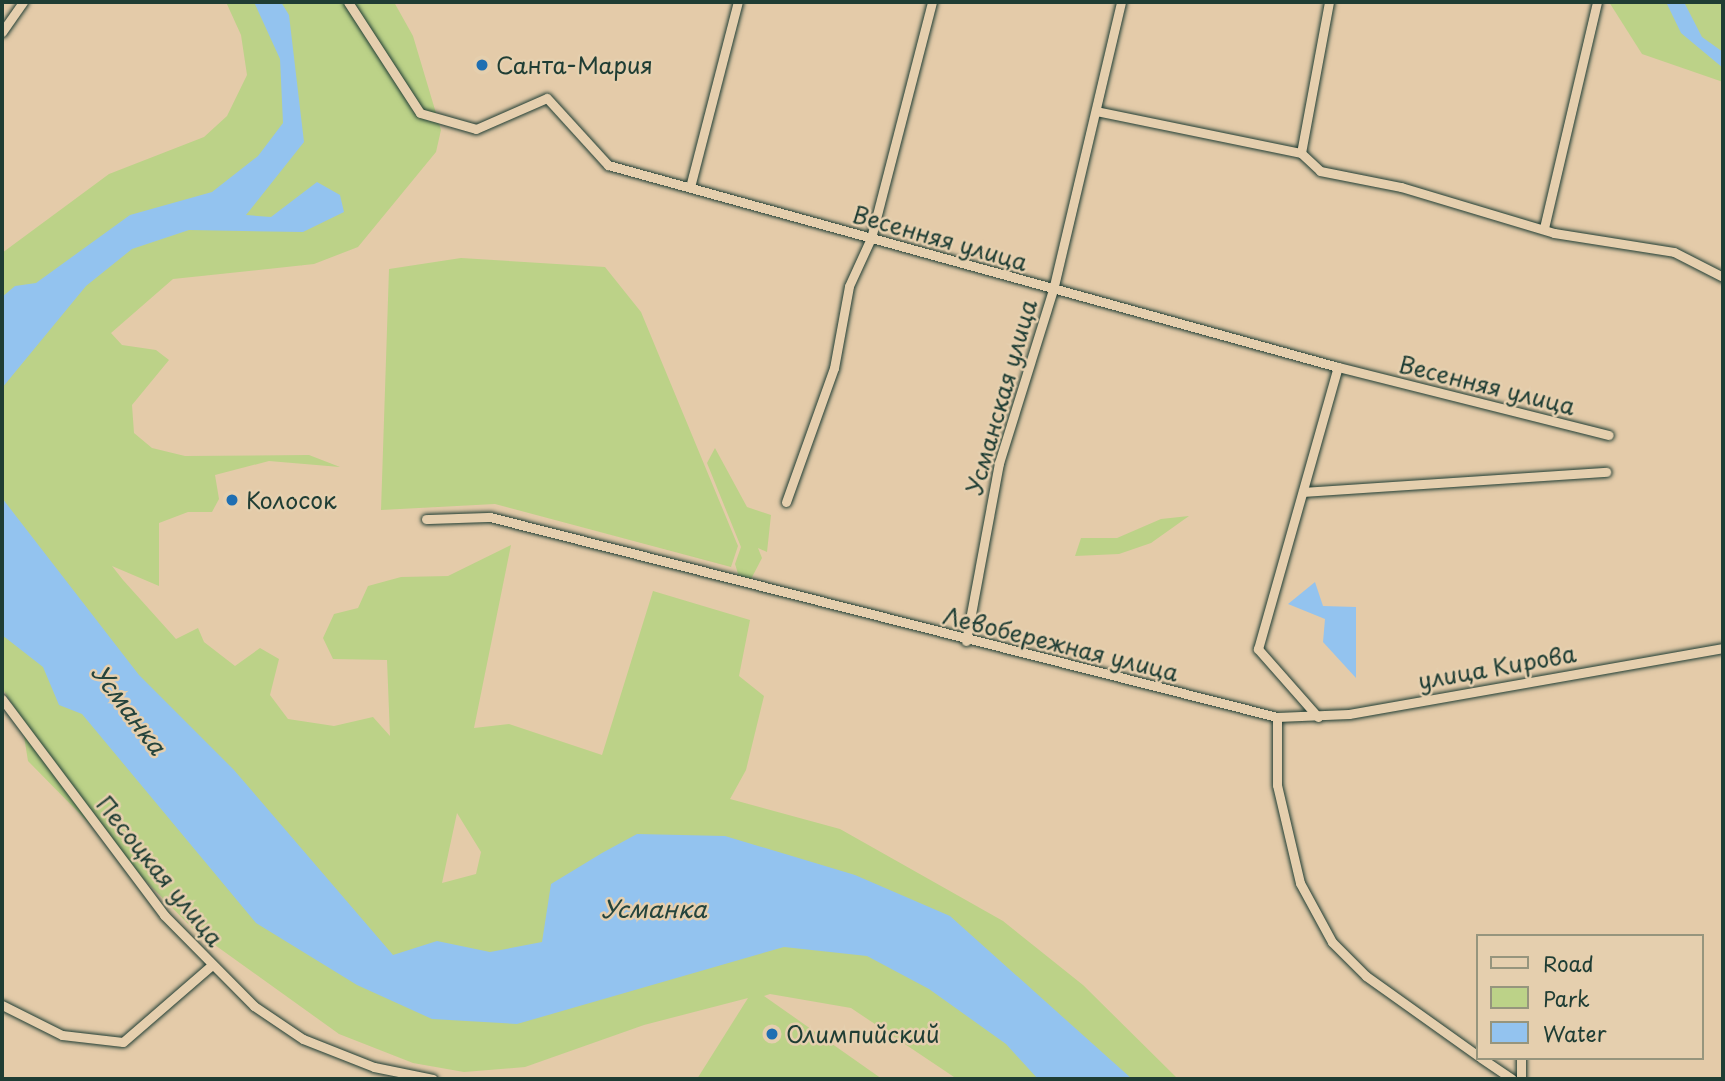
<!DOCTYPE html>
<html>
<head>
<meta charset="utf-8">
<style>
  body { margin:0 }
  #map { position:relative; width:1725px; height:1081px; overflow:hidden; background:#e4cba9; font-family:"Playpen Sans",sans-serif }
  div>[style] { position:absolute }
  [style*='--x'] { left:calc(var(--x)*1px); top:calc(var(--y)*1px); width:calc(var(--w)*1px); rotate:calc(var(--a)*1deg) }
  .green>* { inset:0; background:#bcd288 }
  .water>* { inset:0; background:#93c3ef }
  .roads { filter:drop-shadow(0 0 2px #1f3d34) drop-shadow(0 0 2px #1f3d34) }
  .minor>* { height:9px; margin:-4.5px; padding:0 4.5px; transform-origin:4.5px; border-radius:4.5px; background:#e5cfae }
  .dots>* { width:19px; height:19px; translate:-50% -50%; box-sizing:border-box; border:4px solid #e5cfae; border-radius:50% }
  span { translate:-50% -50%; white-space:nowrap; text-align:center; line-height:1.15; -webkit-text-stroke:5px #e5cfae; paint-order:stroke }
  .poi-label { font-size:23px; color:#1f3d34 }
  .left { translate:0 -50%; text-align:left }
  .street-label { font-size:23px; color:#1f3d34 }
  .water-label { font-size:24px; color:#25443d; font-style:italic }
  .frame { position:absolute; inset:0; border:4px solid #1f3d34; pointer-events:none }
  .legend { position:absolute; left:1476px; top:934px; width:228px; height:126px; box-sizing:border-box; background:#e5cfae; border:2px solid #96957d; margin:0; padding:9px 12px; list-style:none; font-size:21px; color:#1f3d34 }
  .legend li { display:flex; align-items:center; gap:14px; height:35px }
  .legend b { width:35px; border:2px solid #96957d }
</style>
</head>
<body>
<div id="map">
  <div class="green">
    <i style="clip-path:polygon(evenodd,226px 2px,394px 2px,413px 36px,441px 130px,436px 152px,358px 247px,314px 264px,173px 279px,111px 333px,122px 345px,156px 350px,169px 360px,132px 405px,134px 433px,152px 448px,185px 456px,309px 455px,340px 467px,269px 461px,215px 475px,219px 499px,212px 512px,188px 512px,159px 523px,159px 586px,112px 566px,123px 580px,176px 639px,198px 628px,204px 642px,235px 666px,260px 648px,279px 659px,270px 695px,288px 719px,334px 726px,373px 717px,390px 736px,387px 660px,333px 659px,323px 638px,334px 614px,358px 608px,368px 586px,401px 577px,448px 576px,511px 545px,474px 728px,509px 724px,602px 755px,653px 591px,750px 620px,739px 676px,764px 696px,746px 770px,730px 799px,840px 829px,1003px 921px,1083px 985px,1178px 1079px,957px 1079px,851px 1008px,770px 994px,764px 996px,882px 1079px,697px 1079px,748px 998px,644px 1025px,525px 1067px,464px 1072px,413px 1063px,339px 1034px,194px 930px,28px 761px,21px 718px,2px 688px,2px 253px,109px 174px,204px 137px,227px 116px,247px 75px,241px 35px,226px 2px,457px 813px,481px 852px,476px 874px,442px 883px,457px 813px)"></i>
    <i style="clip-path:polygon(1609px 2px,1723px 2px,1723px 82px,1642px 54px)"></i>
    <i style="clip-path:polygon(461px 258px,605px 267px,641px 312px,738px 546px,731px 567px,495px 504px,381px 510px,389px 269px)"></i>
    <i style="clip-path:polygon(715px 448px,747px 507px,771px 515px,767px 552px,758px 548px,762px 558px,750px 581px,739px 577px,735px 564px,741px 547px,707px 463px)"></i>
    <i style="clip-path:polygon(1189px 516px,1151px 543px,1119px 554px,1075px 556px,1081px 538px,1117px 538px,1161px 519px)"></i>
  </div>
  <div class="water">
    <i style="clip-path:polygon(254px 2px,281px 2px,289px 15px,304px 142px,246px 215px,271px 217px,317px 182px,340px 195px,344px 212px,303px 232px,189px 230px,132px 249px,86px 286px,2px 388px,2px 297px,15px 286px,36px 283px,130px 215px,212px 192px,258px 156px,283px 123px,280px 59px)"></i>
    <i style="clip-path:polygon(1666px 2px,1684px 2px,1702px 37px,1723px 52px,1723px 68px,1681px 33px)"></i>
    <i style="clip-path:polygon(2px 498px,139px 675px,234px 770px,393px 955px,437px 941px,490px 952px,542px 942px,551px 884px,602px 853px,637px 834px,725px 836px,855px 875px,950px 916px,1132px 1079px,1038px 1079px,1006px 1044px,929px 989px,867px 956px,784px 947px,517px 1024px,432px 1019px,357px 985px,256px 923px,82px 714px,59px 705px,43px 667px,2px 635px)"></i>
    <i style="clip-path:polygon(1315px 582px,1323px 606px,1356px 607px,1356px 678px,1323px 642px,1325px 619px,1288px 604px)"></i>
  </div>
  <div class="roads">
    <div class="minor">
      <i style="--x:348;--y:2;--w:132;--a:57"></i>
      <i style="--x:420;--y:113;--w:58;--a:15.9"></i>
      <i style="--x:476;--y:129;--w:77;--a:-23.6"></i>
      <i style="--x:547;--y:98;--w:91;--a:47.7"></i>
      <i style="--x:608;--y:165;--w:757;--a:15.47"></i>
      <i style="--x:1338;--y:367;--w:279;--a:14.1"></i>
      <i style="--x:2;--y:32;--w:37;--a:-55"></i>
      <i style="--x:1096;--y:111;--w:209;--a:11.6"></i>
      <i style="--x:1301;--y:153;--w:154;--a:-79.5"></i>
      <i style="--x:1301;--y:153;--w:26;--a:43"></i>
      <i style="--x:1320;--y:171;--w:83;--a:11.2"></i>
      <i style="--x:1401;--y:187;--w:160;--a:16.7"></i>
      <i style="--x:1554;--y:233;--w:121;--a:9"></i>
      <i style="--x:1674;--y:252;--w:55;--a:27"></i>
      <i style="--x:690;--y:187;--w:191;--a:-75.5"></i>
      <i style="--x:1544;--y:228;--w:232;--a:-76.8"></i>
      <i style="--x:1303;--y:492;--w:304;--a:-3.8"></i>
      <i style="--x:786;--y:502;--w:142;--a:-70.3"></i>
      <i style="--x:834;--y:368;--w:83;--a:-79.6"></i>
      <i style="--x:849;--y:286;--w:53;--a:-65.4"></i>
      <i style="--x:871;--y:238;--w:244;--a:-75.5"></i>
      <i style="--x:426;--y:519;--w:64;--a:-1.8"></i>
      <i style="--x:490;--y:517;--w:812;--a:14.26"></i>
      <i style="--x:1277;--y:717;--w:68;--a:90"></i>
      <i style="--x:1277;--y:785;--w:101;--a:76.8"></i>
      <i style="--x:1300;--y:883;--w:67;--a:61.5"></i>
      <i style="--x:1332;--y:942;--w:48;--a:45"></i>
      <i style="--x:1366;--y:976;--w:138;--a:35.5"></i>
      <i style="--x:966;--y:641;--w:181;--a:-79.5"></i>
      <i style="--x:999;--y:463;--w:181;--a:-72.7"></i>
      <i style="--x:1053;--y:290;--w:296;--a:-76.7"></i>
      <i style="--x:2;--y:699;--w:270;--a:53.1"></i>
      <i style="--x:164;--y:915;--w:128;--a:45.3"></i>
      <i style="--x:254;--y:1006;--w:59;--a:34"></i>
      <i style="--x:303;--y:1039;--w:76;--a:21.5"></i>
      <i style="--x:374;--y:1067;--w:60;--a:11.5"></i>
      <i style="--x:1277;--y:717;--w:72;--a:-2.4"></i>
      <i style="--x:1349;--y:714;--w:380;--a:-10"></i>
      <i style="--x:1318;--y:717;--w:91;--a:-131.4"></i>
      <i style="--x:1258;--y:649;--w:293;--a:-74.2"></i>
      <i style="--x:2;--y:1005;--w:67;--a:26.6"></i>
      <i style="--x:62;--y:1035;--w:61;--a:6.5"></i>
      <i style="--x:123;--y:1042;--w:118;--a:-40.9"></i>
      <i style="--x:1481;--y:1058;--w:37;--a:34"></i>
      <i style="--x:1521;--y:1058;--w:21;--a:90"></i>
    </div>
  </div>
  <div class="dots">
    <i style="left:482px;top:65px;background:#1f6fb2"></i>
    <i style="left:232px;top:500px;background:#1f6fb2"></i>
    <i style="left:772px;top:1034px;background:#1f6fb2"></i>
  </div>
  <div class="poi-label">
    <span class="left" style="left:496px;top:65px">Санта-Мария</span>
    <span class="left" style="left:246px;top:500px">Колосок</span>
    <span class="left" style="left:786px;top:1034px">Олимпийский</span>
  </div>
  <div class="street-label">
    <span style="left:940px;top:238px;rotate:16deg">Весенняя улица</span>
    <span style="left:1487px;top:385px;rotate:14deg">Весенняя улица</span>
    <span style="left:1001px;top:397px;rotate:-74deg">Усманская улица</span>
    <span style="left:1061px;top:644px;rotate:14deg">Левобережная улица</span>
    <span style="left:1497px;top:667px;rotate:-10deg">улица Кирова</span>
    <span style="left:160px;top:871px;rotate:51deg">Песоцкая улица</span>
  </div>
  <div class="water-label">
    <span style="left:129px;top:709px;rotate:53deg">Усманка</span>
    <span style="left:654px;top:909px">Усманка</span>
  </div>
  <div class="frame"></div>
  <ul class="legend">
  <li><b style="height:9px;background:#e5cfae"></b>Road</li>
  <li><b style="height:19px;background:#bcd288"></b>Park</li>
  <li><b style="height:19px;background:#93c3ef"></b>Water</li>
  </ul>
</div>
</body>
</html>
